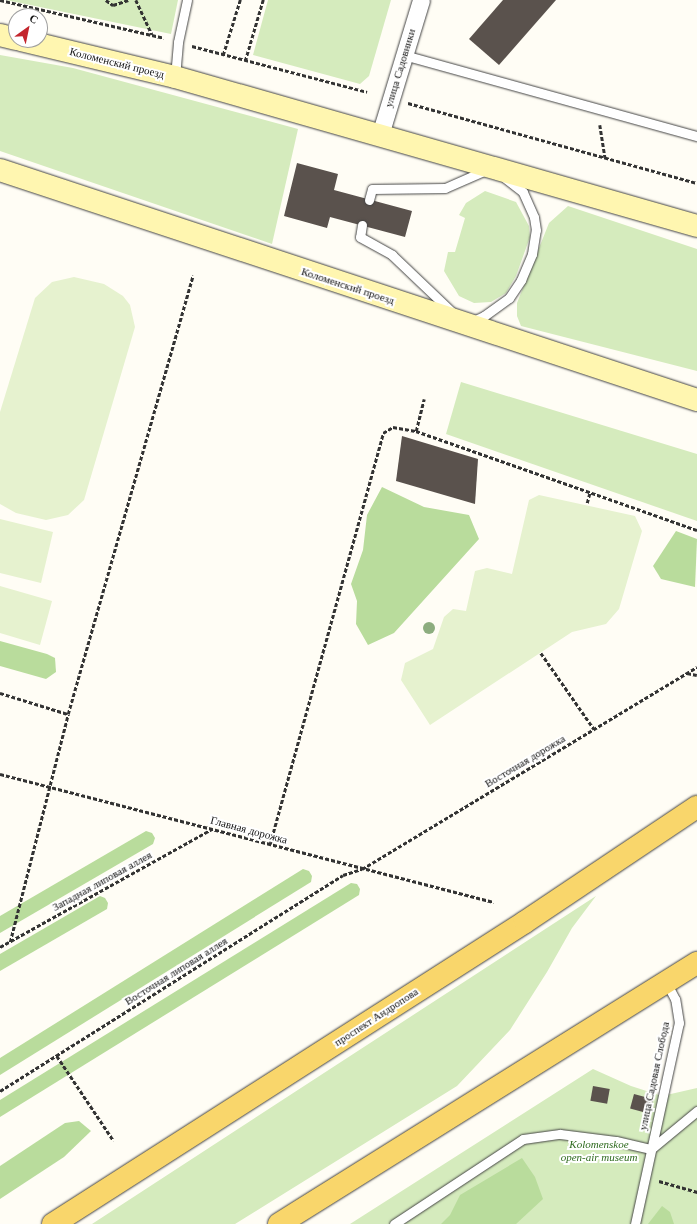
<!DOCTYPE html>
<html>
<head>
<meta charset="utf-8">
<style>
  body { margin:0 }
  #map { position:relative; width:697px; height:1224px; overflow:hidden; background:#fffdf5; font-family:"Times New Roman",serif }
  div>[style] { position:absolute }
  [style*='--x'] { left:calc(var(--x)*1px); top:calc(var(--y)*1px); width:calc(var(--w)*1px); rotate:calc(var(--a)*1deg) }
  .green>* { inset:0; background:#d5ebbd }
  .forest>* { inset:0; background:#b9dc9c }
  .pitch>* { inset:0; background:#e6f2cf }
  .building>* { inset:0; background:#5a524d; transform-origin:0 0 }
  .path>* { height:2.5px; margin-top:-1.25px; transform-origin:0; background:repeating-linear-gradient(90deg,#333 0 4px,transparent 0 6px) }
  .roads { filter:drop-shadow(0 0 1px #444) drop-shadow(0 0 1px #444) }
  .service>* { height:9px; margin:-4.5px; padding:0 4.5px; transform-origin:4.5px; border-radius:4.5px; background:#fff }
  .minor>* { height:17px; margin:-8.5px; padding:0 8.5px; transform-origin:8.5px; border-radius:8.5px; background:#fff }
  .secondary>* { height:22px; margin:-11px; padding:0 11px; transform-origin:11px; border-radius:11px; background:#fff6b0 }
  .primary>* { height:22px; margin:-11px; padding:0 11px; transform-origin:11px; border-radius:11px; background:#f9d66b }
  .trees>* { width:12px; height:12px; margin:-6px; border-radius:50%; background:#8dad7f }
  span { translate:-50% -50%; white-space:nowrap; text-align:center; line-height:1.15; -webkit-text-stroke:4px #fff; paint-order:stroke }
  .street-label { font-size:11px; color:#111 }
  .park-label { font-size:11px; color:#2f6b1f; font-style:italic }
  .north { position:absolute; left:8px; top:8px; width:40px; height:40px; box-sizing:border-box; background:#fff; border:1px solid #a0a0a0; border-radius:50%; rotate:33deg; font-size:11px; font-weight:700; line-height:16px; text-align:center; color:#111 }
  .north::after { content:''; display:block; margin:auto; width:14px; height:18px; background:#c4262e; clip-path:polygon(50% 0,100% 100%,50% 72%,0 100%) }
</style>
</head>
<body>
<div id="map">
  <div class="green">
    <i style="clip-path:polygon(6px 0,178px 0,171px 34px)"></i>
    <i style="clip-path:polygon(268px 0,391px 0,369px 76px,360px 84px,253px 55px)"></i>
    <i style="clip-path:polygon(0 55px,73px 68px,298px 129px,272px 244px,0 151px)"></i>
    <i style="clip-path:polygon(485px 191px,516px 202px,529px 226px,530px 237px,516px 276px,506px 293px,491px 302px,474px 303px,459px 296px,444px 271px,448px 252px,455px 252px,465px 218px,459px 215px,466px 203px)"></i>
    <i style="clip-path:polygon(568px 206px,697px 249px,697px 371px,521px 326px,517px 316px,517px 303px,549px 223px)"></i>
    <i style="clip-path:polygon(461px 382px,697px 454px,697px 521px,446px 434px)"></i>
    <i style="clip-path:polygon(596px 896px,572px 928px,547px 972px,510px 1030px,457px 1086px,235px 1224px,92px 1224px)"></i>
    <i style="clip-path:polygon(593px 1069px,631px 1086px,662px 1096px,697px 1088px,697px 1224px,350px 1224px)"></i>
  </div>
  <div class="forest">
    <i style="clip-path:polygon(382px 487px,424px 507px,469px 515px,479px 539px,394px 633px,368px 645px,356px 624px,357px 601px,351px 584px,363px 550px,367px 515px)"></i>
    <i style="clip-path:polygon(676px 531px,697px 539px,695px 587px,661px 579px,653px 566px)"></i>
    <i style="clip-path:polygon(0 641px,47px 654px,55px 658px,56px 672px,46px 679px,0 666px)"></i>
    <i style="clip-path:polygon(146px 831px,152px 833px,155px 838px,153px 844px,0 933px,0 916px)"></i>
    <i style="clip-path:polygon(303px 869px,309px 871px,312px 876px,311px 882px,0 1075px,0 1058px)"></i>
    <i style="clip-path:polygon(351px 883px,357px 884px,360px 889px,359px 895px,0 1117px,0 1100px)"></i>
    <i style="clip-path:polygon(100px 896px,105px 898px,108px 903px,107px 909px,0 971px,0 954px)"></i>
    <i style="clip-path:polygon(79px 1121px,91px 1131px,64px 1157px,0 1199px,0 1166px,65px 1123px)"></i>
    <i style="clip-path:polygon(522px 1158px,535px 1177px,543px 1199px,516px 1224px,441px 1224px,450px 1215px,460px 1195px)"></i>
    <i style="clip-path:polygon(662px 1206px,670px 1212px,674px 1224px,648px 1224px)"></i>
  </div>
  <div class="pitch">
    <i style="clip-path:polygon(74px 277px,104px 284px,123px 296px,130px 305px,135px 327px,84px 500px,68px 515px,46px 520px,16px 513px,0 504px,0 412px,35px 298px,52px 282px)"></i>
    <i style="clip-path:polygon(539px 495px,635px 516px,642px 531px,619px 609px,606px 624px,572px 632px,430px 725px,401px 680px,405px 663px,433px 649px,444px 617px,453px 609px,466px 611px,475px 571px,487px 568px,512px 574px,529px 500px)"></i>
    <i style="clip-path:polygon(0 519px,53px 532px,41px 583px,0 573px)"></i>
    <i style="clip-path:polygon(0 586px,52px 601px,40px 645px,0 633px)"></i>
  </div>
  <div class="building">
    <i style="clip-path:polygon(503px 0,556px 0,499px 65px,469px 39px)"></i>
    <i style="clip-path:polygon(297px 163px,338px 174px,334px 190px,412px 211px,405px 237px,330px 217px,327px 228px,284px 216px)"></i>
    <i style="clip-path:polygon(402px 436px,478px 459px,475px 504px,396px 481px)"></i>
    <i style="left:593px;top:1086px;width:17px;height:15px;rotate:10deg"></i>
    <i style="left:634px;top:1094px;width:20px;height:15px;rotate:15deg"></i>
  </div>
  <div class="path">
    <i style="--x:0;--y:0;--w:168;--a:13"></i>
    <i style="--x:106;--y:0;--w:9;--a:36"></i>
    <i style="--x:113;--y:5;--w:16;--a:-18"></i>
    <i style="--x:136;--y:0;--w:38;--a:65"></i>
    <i style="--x:192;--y:46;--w:181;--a:14.7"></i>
    <i style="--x:223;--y:55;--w:58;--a:-72.8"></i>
    <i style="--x:245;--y:61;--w:64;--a:-73.6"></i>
    <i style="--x:408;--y:103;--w:300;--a:15.5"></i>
    <i style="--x:600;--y:125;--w:33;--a:81"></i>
    <i style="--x:416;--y:431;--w:33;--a:-76"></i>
    <i style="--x:587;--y:503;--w:11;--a:-75"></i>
    <i style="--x:541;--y:653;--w:93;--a:55.1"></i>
    <i style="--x:687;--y:673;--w:10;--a:11"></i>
    <i style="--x:0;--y:693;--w:71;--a:17.2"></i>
    <i style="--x:68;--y:714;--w:456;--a:-74.1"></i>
    <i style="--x:0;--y:774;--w:510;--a:14.53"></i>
    <i style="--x:270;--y:844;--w:426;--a:-74.6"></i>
    <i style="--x:383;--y:433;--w:12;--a:-31"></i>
    <i style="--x:393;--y:427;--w:23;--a:10"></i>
    <i style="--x:416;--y:431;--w:298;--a:19.4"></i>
    <i style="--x:10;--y:942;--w:235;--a:-75.7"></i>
    <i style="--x:0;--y:947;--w:243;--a:-29.1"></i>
    <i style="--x:57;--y:1056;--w:102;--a:56.2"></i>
    <i style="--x:0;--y:1091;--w:405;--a:-32.2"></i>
    <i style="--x:343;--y:875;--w:20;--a:-18"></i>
    <i style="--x:362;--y:869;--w:391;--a:-31.1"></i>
    <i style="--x:659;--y:1181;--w:40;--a:16"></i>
  </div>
  <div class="roads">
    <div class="service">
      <i style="--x:404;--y:55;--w:304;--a:15.5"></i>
      <i style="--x:175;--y:77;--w:35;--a:-85"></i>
      <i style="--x:178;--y:42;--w:43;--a:-77.9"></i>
      <i style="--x:369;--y:200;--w:11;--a:-75"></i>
      <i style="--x:372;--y:189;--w:73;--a:-0.8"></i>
      <i style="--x:445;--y:188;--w:47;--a:-23.8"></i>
      <i style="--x:362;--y:225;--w:12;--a:99"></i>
      <i style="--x:360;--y:237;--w:37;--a:29"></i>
      <i style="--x:392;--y:255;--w:84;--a:43.6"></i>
      <i style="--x:471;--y:322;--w:14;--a:-25"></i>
      <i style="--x:484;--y:316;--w:31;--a:-36"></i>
      <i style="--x:509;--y:298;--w:22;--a:-56"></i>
      <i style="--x:521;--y:280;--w:28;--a:-67"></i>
      <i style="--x:532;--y:254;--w:24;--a:-81"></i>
      <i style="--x:536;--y:230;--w:13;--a:-99"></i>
      <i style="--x:534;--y:217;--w:27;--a:-114"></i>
      <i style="--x:523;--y:192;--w:23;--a:-142"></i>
      <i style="--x:394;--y:1224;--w:154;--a:-33.4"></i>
      <i style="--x:523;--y:1139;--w:37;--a:-8"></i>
      <i style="--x:560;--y:1134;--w:56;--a:7.1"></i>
      <i style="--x:616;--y:1141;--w:36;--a:13"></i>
      <i style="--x:651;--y:1149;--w:60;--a:-39.6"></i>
      <i style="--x:635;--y:1224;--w:206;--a:-77.7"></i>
      <i style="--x:679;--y:1023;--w:24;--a:-99"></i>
      <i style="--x:675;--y:999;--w:19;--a:-118"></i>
    </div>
    <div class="minor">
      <i style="--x:380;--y:135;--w:141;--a:-73.1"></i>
    </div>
    <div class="secondary">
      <i style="--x:0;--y:35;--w:16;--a:14"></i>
      <i style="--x:21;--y:40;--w:158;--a:13.5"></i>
      <i style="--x:175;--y:77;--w:543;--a:15.93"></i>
      <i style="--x:0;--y:170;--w:734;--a:18.26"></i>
    </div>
    <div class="primary">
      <i style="--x:53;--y:1224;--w:560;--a:-32.61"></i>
      <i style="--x:525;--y:922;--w:207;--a:-33.8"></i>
      <i style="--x:279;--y:1224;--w:493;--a:-32"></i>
    </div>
  </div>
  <div class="trees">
    <i style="left:429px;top:628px"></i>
  </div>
  <div class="street-label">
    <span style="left:117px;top:63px;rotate:14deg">Коломенский проезд</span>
    <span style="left:400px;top:68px;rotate:-73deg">улица Садовники</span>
    <span style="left:348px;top:286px;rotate:18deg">Коломенский проезд</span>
    <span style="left:525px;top:761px;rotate:-31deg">Восточная дорожка</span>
    <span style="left:249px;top:830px;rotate:15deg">Главная дорожка</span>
    <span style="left:102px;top:881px;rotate:-29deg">Западная липовая аллея</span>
    <span style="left:176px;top:971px;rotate:-32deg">Восточная липовая аллея</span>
    <span style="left:376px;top:1017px;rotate:-33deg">проспект Андропова</span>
    <span style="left:654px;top:1076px;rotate:-78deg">улица Садовая Слобода</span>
  </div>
  <div class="park-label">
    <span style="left:599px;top:1151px">Kolomenskoe<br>open-air museum</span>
  </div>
  <div class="north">С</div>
</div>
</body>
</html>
